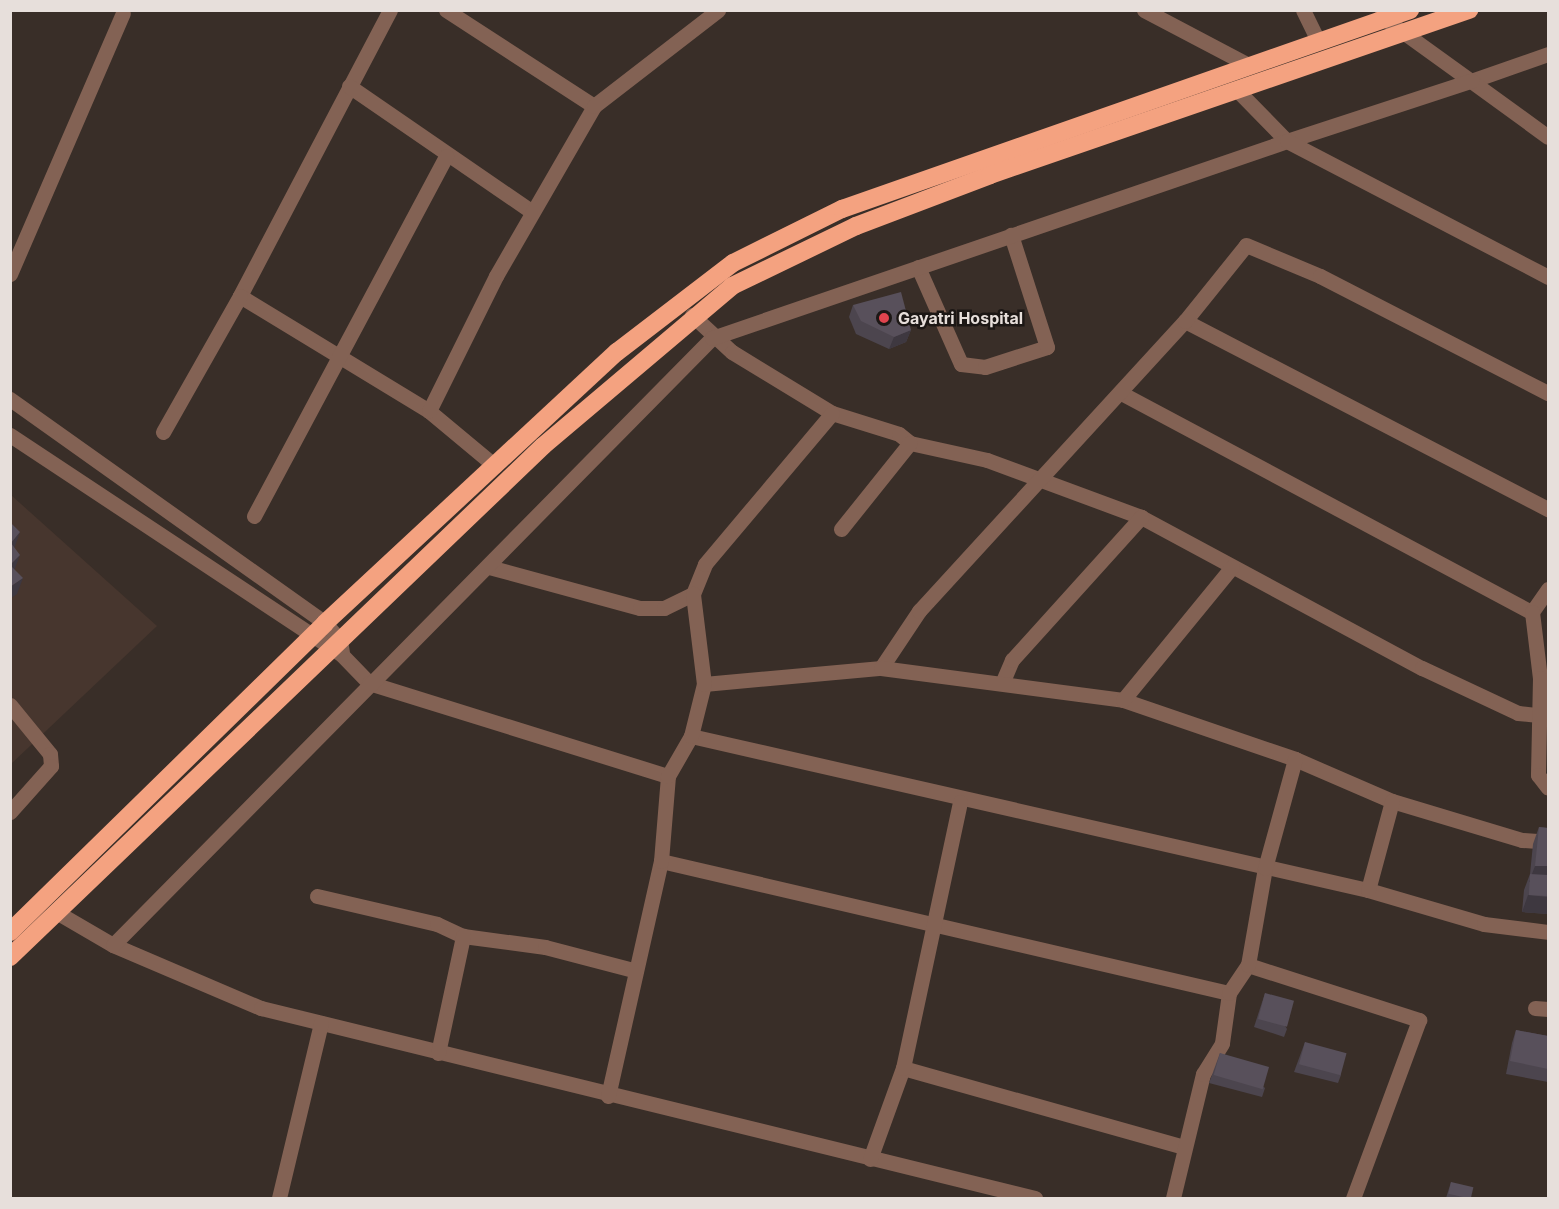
<!DOCTYPE html>
<html>
<head>
<meta charset="utf-8">
<style>
  body { margin:0 }
  #map { position:relative; width:1559px; height:1209px; overflow:hidden; background:#392e28; font-family:Inter,sans-serif }
  div>[style] { position:absolute }
  [style*='--x'] { left:calc(var(--x)*1px); top:calc(var(--y)*1px); width:calc(var(--w)*1px); rotate:calc(var(--a)*1deg) }
  .built>* { inset:0; background:#47362e }
  .minor>* { height:15px; margin:-7.5px; padding:0 7.5px; transform-origin:7.5px; border-radius:7.5px; background:#836254 }
  .highway>* { height:18px; margin:-9px; padding:0 9px; transform-origin:9px; border-radius:9px; background:#f4a280 }
  .wall>* { inset:0; background:#4c454e }
  .shaded-wall>* { inset:0; background:#3e3840 }
  .building>* { inset:0; background:#58505b; transform-origin:0 0 }
  .dots>* { width:16px; height:16px; translate:-50% -50%; box-sizing:border-box; border:3px solid #1c1715; border-radius:50% }
  span { translate:-50% -50%; white-space:nowrap; text-align:center; line-height:1.15; -webkit-text-stroke:5px #1c1715; paint-order:stroke }
  .poi-label { font-size:16px; color:#e7dfdb; font-weight:700 }
  .left { translate:0 -50%; text-align:left }
  .frame { position:absolute; inset:0; border:12px solid #e7dfdb; pointer-events:none }
</style>
</head>
<body>
<div id="map">
  <div class="built">
    <i style="clip-path:polygon(11px 495px,157px 626px,11px 764px)"></i>
  </div>
  <div class="minor">
    <i style="--x:390;--y:10;--w:323;--a:117.7"></i>
    <i style="--x:240;--y:296;--w:221;--a:31.3"></i>
    <i style="--x:446;--y:10;--w:176;--a:33"></i>
    <i style="--x:1144;--y:10;--w:120;--a:27.8"></i>
    <i style="--x:1303;--y:10;--w:34;--a:64"></i>
    <i style="--x:1382;--y:10;--w:9;--a:72"></i>
    <i style="--x:1385;--y:19;--w:106;--a:35.8"></i>
    <i style="--x:1548;--y:54;--w:82;--a:160.7"></i>
    <i style="--x:1471;--y:81;--w:95;--a:36"></i>
    <i style="--x:349;--y:86;--w:222;--a:34.5"></i>
    <i style="--x:1236;--y:89;--w:73;--a:45.6"></i>
    <i style="--x:1287;--y:141;--w:194;--a:-18.1"></i>
    <i style="--x:918;--y:267;--w:106;--a:66.1"></i>
    <i style="--x:961;--y:364;--w:24;--a:7"></i>
    <i style="--x:985;--y:367;--w:65;--a:-17.9"></i>
    <i style="--x:1047;--y:347;--w:118;--a:-107.8"></i>
    <i style="--x:10;--y:274;--w:284;--a:-66.6"></i>
    <i style="--x:692;--y:315;--w:54;--a:42.8"></i>
    <i style="--x:732;--y:352;--w:117;--a:31.4"></i>
    <i style="--x:832;--y:413;--w:70;--a:17.4"></i>
    <i style="--x:899;--y:434;--w:14;--a:39"></i>
    <i style="--x:910;--y:443;--w:79;--a:12.4"></i>
    <i style="--x:987;--y:460;--w:164;--a:20.3"></i>
    <i style="--x:1141;--y:517;--w:319;--a:28.3"></i>
    <i style="--x:1422;--y:668;--w:106;--a:25.1"></i>
    <i style="--x:1518;--y:713;--w:18;--a:6"></i>
    <i style="--x:1185;--y:321;--w:409;--a:27.4"></i>
    <i style="--x:1121;--y:393;--w:466;--a:28.1"></i>
    <i style="--x:10;--y:399;--w:387;--a:35.4"></i>
    <i style="--x:325;--y:623;--w:23;--a:49"></i>
    <i style="--x:340;--y:640;--w:12;--a:81"></i>
    <i style="--x:163;--y:432;--w:156;--a:-60.5"></i>
    <i style="--x:10;--y:435;--w:398;--a:33.5"></i>
    <i style="--x:342;--y:655;--w:39;--a:46"></i>
    <i style="--x:369;--y:683;--w:313;--a:17.3"></i>
    <i style="--x:495;--y:466;--w:86;--a:-140.2"></i>
    <i style="--x:429;--y:411;--w:151;--a:-63.6"></i>
    <i style="--x:496;--y:276;--w:196;--a:-60"></i>
    <i style="--x:594;--y:106;--w:157;--a:-37.7"></i>
    <i style="--x:254;--y:516;--w:408;--a:-61.9"></i>
    <i style="--x:841;--y:529;--w:110;--a:-51.3"></i>
    <i style="--x:489;--y:567;--w:156;--a:15.2"></i>
    <i style="--x:640;--y:608;--w:24;--a:0"></i>
    <i style="--x:664;--y:608;--w:32;--a:-26"></i>
    <i style="--x:693;--y:594;--w:32;--a:-68"></i>
    <i style="--x:705;--y:564;--w:197;--a:-49.9"></i>
    <i style="--x:1548;--y:589;--w:28;--a:125"></i>
    <i style="--x:1532;--y:612;--w:66;--a:83.1"></i>
    <i style="--x:1540;--y:678;--w:97;--a:91.2"></i>
    <i style="--x:1538;--y:775;--w:16;--a:52"></i>
    <i style="--x:881;--y:668;--w:69;--a:-56.3"></i>
    <i style="--x:919;--y:611;--w:394;--a:-47.5"></i>
    <i style="--x:1185;--y:321;--w:97;--a:-51.2"></i>
    <i style="--x:1246;--y:245;--w:80;--a:22.7"></i>
    <i style="--x:1320;--y:276;--w:256;--a:27.2"></i>
    <i style="--x:1003;--y:681;--w:23;--a:-67"></i>
    <i style="--x:1012;--y:660;--w:193;--a:-47.9"></i>
    <i style="--x:704;--y:684;--w:178;--a:-5.2"></i>
    <i style="--x:881;--y:668;--w:244;--a:7.5"></i>
    <i style="--x:1123;--y:700;--w:182;--a:18.9"></i>
    <i style="--x:1295;--y:759;--w:106;--a:23.4"></i>
    <i style="--x:1392;--y:801;--w:136;--a:16.7"></i>
    <i style="--x:1522;--y:840;--w:26;--a:4"></i>
    <i style="--x:1123;--y:700;--w:172;--a:-50.7"></i>
    <i style="--x:10;--y:705;--w:63;--a:50.8"></i>
    <i style="--x:50;--y:754;--w:12;--a:85"></i>
    <i style="--x:51;--y:766;--w:62;--a:131.7"></i>
    <i style="--x:691;--y:736;--w:694;--a:12.82"></i>
    <i style="--x:1368;--y:890;--w:121;--a:16.3"></i>
    <i style="--x:1484;--y:924;--w:64;--a:7.1"></i>
    <i style="--x:661;--y:861;--w:583;--a:13.08"></i>
    <i style="--x:1368;--y:890;--w:92;--a:-74.9"></i>
    <i style="--x:317;--y:896;--w:123;--a:13.1"></i>
    <i style="--x:437;--y:924;--w:29;--a:25"></i>
    <i style="--x:463;--y:936;--w:83;--a:7.6"></i>
    <i style="--x:545;--y:947;--w:91;--a:14.6"></i>
    <i style="--x:58;--y:913;--w:64;--a:30.2"></i>
    <i style="--x:113;--y:945;--w:161;--a:23.1"></i>
    <i style="--x:261;--y:1008;--w:797;--a:13.79"></i>
    <i style="--x:113;--y:945;--w:853;--a:-45.38"></i>
    <i style="--x:712;--y:338;--w:608;--a:-18.91"></i>
    <i style="--x:1287;--y:141;--w:294;--a:27.5"></i>
    <i style="--x:1248;--y:965;--w:180;--a:17.8"></i>
    <i style="--x:1419;--y:1020;--w:190;--a:110.3"></i>
    <i style="--x:1535;--y:1008;--w:13;--a:4"></i>
    <i style="--x:438;--y:1053;--w:120;--a:-77.9"></i>
    <i style="--x:903;--y:1068;--w:289;--a:15.7"></i>
    <i style="--x:608;--y:1096;--w:241;--a:-77.3"></i>
    <i style="--x:661;--y:861;--w:85;--a:-85.3"></i>
    <i style="--x:668;--y:776;--w:46;--a:-60.1"></i>
    <i style="--x:691;--y:736;--w:54;--a:-76"></i>
    <i style="--x:704;--y:684;--w:91;--a:-97"></i>
    <i style="--x:870;--y:1159;--w:97;--a:-70.1"></i>
    <i style="--x:903;--y:1068;--w:272;--a:-77.9"></i>
    <i style="--x:279;--y:1198;--w:180;--a:-76.5"></i>
    <i style="--x:1173;--y:1198;--w:128;--a:-76.4"></i>
    <i style="--x:1203;--y:1074;--w:36;--a:-58"></i>
    <i style="--x:1222;--y:1043;--w:50;--a:-82"></i>
    <i style="--x:1229;--y:993;--w:34;--a:-56"></i>
    <i style="--x:1248;--y:965;--w:98;--a:-80.1"></i>
    <i style="--x:1265;--y:868;--w:113;--a:-74.6"></i>
  </div>
  <div class="highway">
    <i style="--x:10;--y:932;--w:441;--a:-44.4"></i>
    <i style="--x:325;--y:623;--w:398;--a:-42.9"></i>
    <i style="--x:617;--y:352;--w:146;--a:-37.5"></i>
    <i style="--x:733;--y:263;--w:122;--a:-26.4"></i>
    <i style="--x:842;--y:209;--w:602;--a:-19.31"></i>
    <i style="--x:10;--y:957;--w:738;--a:-43.79"></i>
    <i style="--x:543;--y:446;--w:248;--a:-40.2"></i>
    <i style="--x:732;--y:286;--w:138;--a:-25.8"></i>
    <i style="--x:856;--y:226;--w:143;--a:-20.8"></i>
    <i style="--x:990;--y:175;--w:507;--a:-19.01"></i>
  </div>
  <div class="wall">
    <i style="clip-path:polygon(853px 305px,911px 330px,906px 342px,889px 349px,856px 334px,849px 317px)"></i>
    <i style="clip-path:polygon(1539px 827px,1548px 828px,1548px 914px,1522px 912px,1524px 890px,1530px 874px,1533px 844px)"></i>
    <i style="clip-path:polygon(1265px 993px,1287px 1029px,1284px 1037px,1254px 1027px)"></i>
    <i style="clip-path:polygon(1516px 1030px,1548px 1036px,1548px 1082px,1506px 1074px,1512px 1043px)"></i>
    <i style="clip-path:polygon(1305px 1042px,1341px 1075px,1338px 1083px,1294px 1072px)"></i>
    <i style="clip-path:polygon(1220px 1053px,1265px 1088px,1262px 1097px,1209px 1083px)"></i>
    <i style="clip-path:polygon(1451px 1182px,1470px 1198px,1446px 1198px)"></i>
  </div>
  <div class="shaded-wall">
    <i style="clip-path:polygon(911px 330px,906px 342px,889px 349px,894px 337px)"></i>
    <i style="clip-path:polygon(20px 532px,14px 549px,11px 543px)"></i>
    <i style="clip-path:polygon(20px 555px,14px 571px,10px 565px)"></i>
    <i style="clip-path:polygon(23px 578px,17px 594px,10px 599px,10px 587px)"></i>
    <i style="clip-path:polygon(1535px 866px,1548px 866px,1548px 883px,1529px 882px)"></i>
    <i style="clip-path:polygon(1528px 895px,1548px 897px,1548px 914px,1522px 912px)"></i>
  </div>
  <div class="building">
    <i style="clip-path:polygon(901px 292px,911px 330px,894px 337px,861px 321px,853px 305px)"></i>
    <i style="clip-path:polygon(10px 522px,20px 532px,11px 543px,20px 555px,10px 565px)"></i>
    <i style="clip-path:polygon(10px 565px,23px 578px,10px 587px)"></i>
    <i style="clip-path:polygon(1539px 827px,1548px 828px,1548px 866px,1535px 866px)"></i>
    <i style="left:1530px;top:874px;width:18px;height:21px;rotate:3deg"></i>
    <i style="left:1265px;top:993px;width:30px;height:27px;rotate:15deg"></i>
    <i style="clip-path:polygon(1516px 1030px,1548px 1036px,1548px 1069px,1510px 1061px)"></i>
    <i style="left:1305px;top:1042px;width:43px;height:23px;rotate:15deg"></i>
    <i style="left:1220px;top:1053px;width:51px;height:23px;rotate:16deg"></i>
    <i style="left:1451px;top:1182px;width:23px;height:12px;rotate:13deg"></i>
  </div>
  <div class="dots">
    <i style="left:884px;top:318px;background:#e0444e"></i>
  </div>
  <div class="poi-label">
    <span class="left" style="left:898px;top:318px">Gayatri Hospital</span>
  </div>
  <div class="frame"></div>
</div>
</body>
</html>
